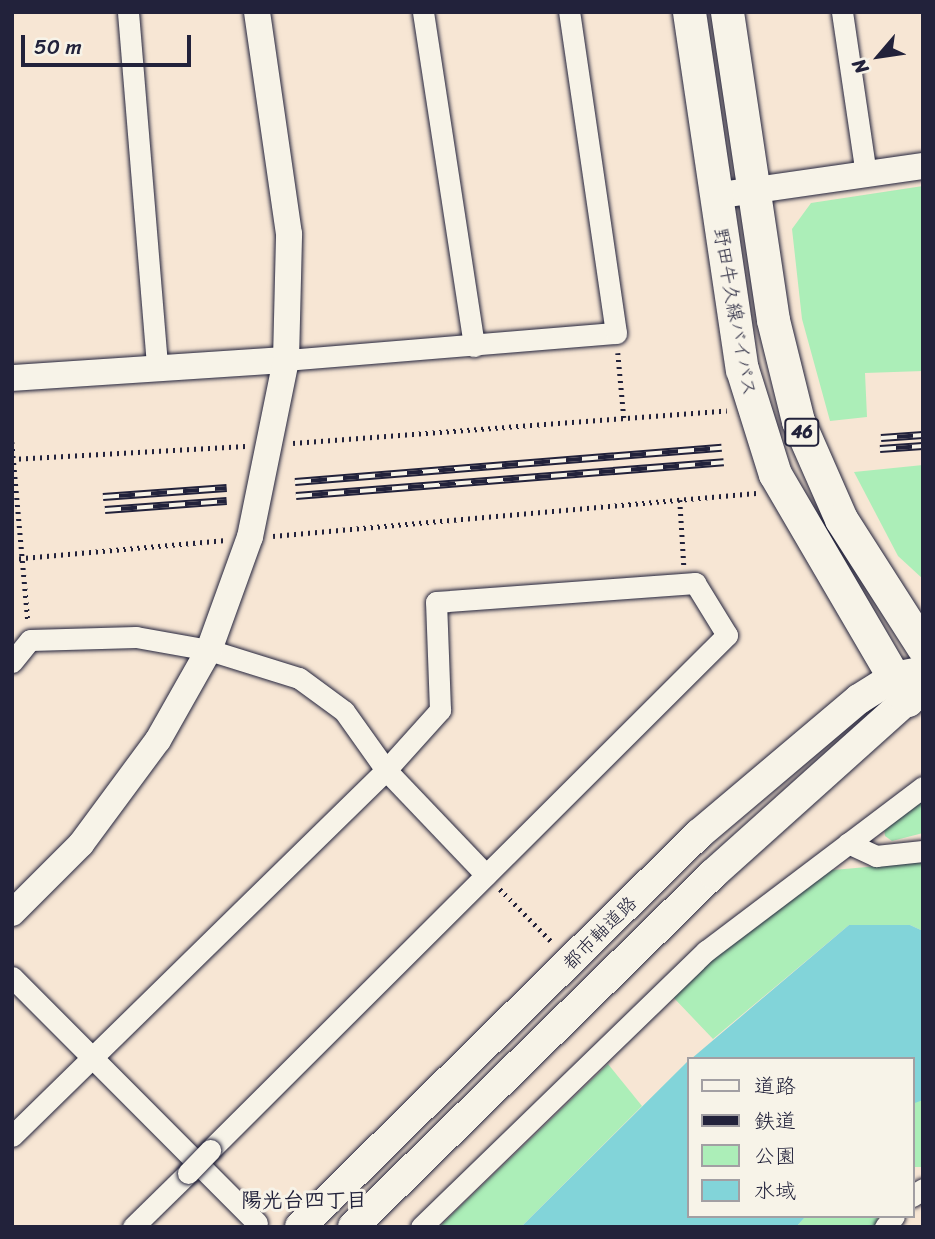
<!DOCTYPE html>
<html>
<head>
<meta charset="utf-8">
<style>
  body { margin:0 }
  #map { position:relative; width:935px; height:1239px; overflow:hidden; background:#f7e6d4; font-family:Sriracha,"Klee One",sans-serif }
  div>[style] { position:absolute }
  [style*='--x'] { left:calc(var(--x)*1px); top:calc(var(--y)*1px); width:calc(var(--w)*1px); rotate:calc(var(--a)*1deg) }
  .green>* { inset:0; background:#aceeb8; transform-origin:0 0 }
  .water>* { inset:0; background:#82d4d9 }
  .path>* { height:4.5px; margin-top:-2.25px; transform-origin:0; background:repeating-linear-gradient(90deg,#22223b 0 2px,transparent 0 7px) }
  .roads { filter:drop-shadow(0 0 2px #22223b) drop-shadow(0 0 2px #22223b) }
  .minor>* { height:21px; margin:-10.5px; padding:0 10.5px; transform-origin:10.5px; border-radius:10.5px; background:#f7f3e8 }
  .tertiary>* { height:26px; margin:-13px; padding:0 13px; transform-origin:13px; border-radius:13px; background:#f7f3e8 }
  .secondary>* { height:30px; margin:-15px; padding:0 15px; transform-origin:15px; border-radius:15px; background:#f7f3e8 }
  .primary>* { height:33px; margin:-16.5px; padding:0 16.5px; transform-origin:16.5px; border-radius:16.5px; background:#f7f3e8 }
  .rail>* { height:8px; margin-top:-4px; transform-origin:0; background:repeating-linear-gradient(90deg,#f7f3e8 0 16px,#22223b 0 32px); box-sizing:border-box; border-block:2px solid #22223b }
  .bridges { filter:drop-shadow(0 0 2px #22223b) drop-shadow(0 0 2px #22223b) }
  .minor-bridge>* { height:21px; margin:-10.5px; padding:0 10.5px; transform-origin:10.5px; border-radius:10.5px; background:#f7f3e8 }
  span { translate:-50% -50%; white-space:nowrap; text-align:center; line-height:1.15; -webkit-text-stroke:6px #f7f3e8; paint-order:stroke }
  .shield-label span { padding:2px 5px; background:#f7f3e8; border:2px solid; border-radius:5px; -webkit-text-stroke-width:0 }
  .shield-label { font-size:18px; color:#22223b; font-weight:700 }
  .street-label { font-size:19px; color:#22223b }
  .neighbourhood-label { font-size:21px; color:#22223b; font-weight:700 }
  .frame { position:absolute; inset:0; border:14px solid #22223b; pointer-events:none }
  .legend { position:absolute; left:687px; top:1057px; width:228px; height:161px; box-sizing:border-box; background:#f7f3e8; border:2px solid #a29fa3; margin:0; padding:9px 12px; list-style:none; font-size:21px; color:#22223b }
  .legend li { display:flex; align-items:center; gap:14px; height:35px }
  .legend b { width:35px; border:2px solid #a29fa3 }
  .north { position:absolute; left:844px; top:21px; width:70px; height:70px; -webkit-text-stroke:5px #f7f3e8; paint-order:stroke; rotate:241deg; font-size:19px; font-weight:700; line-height:28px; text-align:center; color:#22223b }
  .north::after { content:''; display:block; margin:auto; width:24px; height:32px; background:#22223b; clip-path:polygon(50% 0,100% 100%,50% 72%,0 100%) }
  .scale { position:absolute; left:21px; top:35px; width:170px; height:32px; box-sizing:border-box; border:4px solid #22223b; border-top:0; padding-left:9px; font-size:21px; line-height:24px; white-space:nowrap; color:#22223b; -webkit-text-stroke:5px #f7f3e8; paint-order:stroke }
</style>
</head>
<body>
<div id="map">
  <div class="green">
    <i style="clip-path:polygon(923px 186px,923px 371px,865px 373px,867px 417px,830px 421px,802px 319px,792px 229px,811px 203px)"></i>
    <i style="clip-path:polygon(923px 465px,923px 579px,898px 556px,854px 472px)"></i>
    <i style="clip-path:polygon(923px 801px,923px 833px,892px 841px,885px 836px,884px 827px)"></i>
    <i style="clip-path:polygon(923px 862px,923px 931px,910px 925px,849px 925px,713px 1039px,673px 997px,720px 950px,822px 871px)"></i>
    <i style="clip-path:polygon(608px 1064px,642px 1106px,521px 1227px,439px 1227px)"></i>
    <i style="left:923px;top:1100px;width:67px;height:12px;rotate:90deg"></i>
    <i style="clip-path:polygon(806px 1216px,879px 1216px,874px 1227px,796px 1227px)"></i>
  </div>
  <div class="water">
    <i style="clip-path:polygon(849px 925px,910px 925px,923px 931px,923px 1100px,912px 1104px,912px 1059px,691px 1059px)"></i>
    <i style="clip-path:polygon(688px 1061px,688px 1216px,806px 1216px,796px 1227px,521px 1227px)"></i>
  </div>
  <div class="path">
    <i style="--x:618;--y:353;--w:65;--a:84.7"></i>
    <i style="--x:12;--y:442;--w:181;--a:84.9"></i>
    <i style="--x:293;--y:443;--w:435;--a:-4.3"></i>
    <i style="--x:12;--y:459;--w:234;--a:-3.2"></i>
    <i style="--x:680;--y:500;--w:65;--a:86.5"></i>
    <i style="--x:273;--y:536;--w:485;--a:-5.1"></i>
    <i style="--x:12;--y:559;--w:215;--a:-5.1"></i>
    <i style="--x:500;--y:889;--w:76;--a:45.5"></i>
  </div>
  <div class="roads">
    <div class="minor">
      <i style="--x:128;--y:12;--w:356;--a:85.3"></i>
      <i style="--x:423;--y:12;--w:338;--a:81.3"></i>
      <i style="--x:842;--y:12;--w:165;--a:81.6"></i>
      <i style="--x:286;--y:360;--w:331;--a:-4.7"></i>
      <i style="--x:616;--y:333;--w:324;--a:-98.3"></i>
      <i style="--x:12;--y:662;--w:28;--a:-51"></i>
      <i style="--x:30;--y:640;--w:106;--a:-1.6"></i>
      <i style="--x:136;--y:637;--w:74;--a:10.1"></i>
      <i style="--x:209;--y:650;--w:94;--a:17.3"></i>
      <i style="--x:299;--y:678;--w:56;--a:36.3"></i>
      <i style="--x:344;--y:711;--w:72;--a:54.6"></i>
      <i style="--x:386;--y:770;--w:145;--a:46.4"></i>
      <i style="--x:848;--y:843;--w:31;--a:25"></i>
      <i style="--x:876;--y:856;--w:47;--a:-6.1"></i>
      <i style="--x:12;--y:977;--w:347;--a:45.1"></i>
      <i style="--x:12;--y:1136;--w:523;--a:-44.38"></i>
      <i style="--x:386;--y:770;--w:81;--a:-48"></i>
      <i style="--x:440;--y:710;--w:108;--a:-92.1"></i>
      <i style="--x:436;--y:602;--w:260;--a:-4.2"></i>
      <i style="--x:695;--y:583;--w:61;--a:58.4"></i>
      <i style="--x:727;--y:635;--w:730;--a:135.11"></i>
      <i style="--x:912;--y:1196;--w:13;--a:-32"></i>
      <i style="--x:133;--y:1227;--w:77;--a:-44.5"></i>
      <i style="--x:421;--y:1227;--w:397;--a:-44.1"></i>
      <i style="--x:706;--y:951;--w:272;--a:-37.1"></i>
      <i style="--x:885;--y:1227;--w:14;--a:-51"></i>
    </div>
    <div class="tertiary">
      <i style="--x:714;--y:196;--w:211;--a:-8.2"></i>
      <i style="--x:12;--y:378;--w:275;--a:-3.8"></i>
      <i style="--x:12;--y:913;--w:98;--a:-45"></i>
      <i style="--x:81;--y:844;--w:129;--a:-53.5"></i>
      <i style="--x:158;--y:740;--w:103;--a:-60.5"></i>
      <i style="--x:209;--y:650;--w:120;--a:-70.1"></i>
      <i style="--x:250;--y:537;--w:181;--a:-78.5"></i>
      <i style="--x:286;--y:360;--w:126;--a:-88.6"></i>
      <i style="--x:289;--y:234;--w:224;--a:-98.2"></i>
    </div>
    <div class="secondary">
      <i style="--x:300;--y:1227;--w:560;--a:-44.57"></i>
      <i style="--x:699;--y:834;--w:209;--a:-40.2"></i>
      <i style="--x:859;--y:699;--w:41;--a:-32.2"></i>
      <i style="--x:894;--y:677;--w:21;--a:-11"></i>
      <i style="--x:353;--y:1227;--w:504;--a:-44.44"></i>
      <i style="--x:713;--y:874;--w:261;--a:-41.9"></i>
    </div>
    <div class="primary">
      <i style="--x:689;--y:12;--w:361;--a:81.6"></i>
      <i style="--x:742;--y:369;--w:110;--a:72.6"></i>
      <i style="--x:775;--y:474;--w:262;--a:59.7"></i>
      <i style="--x:907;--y:700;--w:23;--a:-47"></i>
      <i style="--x:727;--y:12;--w:311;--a:81.5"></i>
      <i style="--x:773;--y:320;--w:104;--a:76.1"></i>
      <i style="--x:798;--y:421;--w:107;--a:66.3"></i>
      <i style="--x:841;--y:519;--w:152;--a:57.4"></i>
    </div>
  </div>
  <div class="rail">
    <i style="--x:881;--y:438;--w:42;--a:-4.1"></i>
    <i style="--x:880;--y:449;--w:43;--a:-4"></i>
    <i style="--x:295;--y:482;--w:428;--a:-4.6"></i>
    <i style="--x:296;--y:496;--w:429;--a:-4.5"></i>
    <i style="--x:103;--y:497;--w:124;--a:-4.2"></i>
    <i style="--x:105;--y:510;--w:122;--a:-4.2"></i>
  </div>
  <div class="bridges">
    <div class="minor-bridge">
      <i style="--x:188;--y:1173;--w:32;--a:-46"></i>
    </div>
  </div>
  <div class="shield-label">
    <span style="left:802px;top:432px">46</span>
  </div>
  <div class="street-label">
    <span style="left:735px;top:312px;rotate:80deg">野田牛久線バイパス</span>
    <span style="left:600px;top:933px;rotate:-45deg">都市軸道路</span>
  </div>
  <div class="neighbourhood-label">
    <span style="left:304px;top:1200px">陽光台四丁目</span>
  </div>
  <div class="frame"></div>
  <ul class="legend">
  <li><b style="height:9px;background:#f7f3e8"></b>道路</li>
  <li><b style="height:9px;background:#22223b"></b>鉄道</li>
  <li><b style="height:19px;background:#aceeb8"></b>公園</li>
  <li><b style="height:19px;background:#82d4d9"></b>水域</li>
  </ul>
  <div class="north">N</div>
  <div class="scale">50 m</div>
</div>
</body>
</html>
